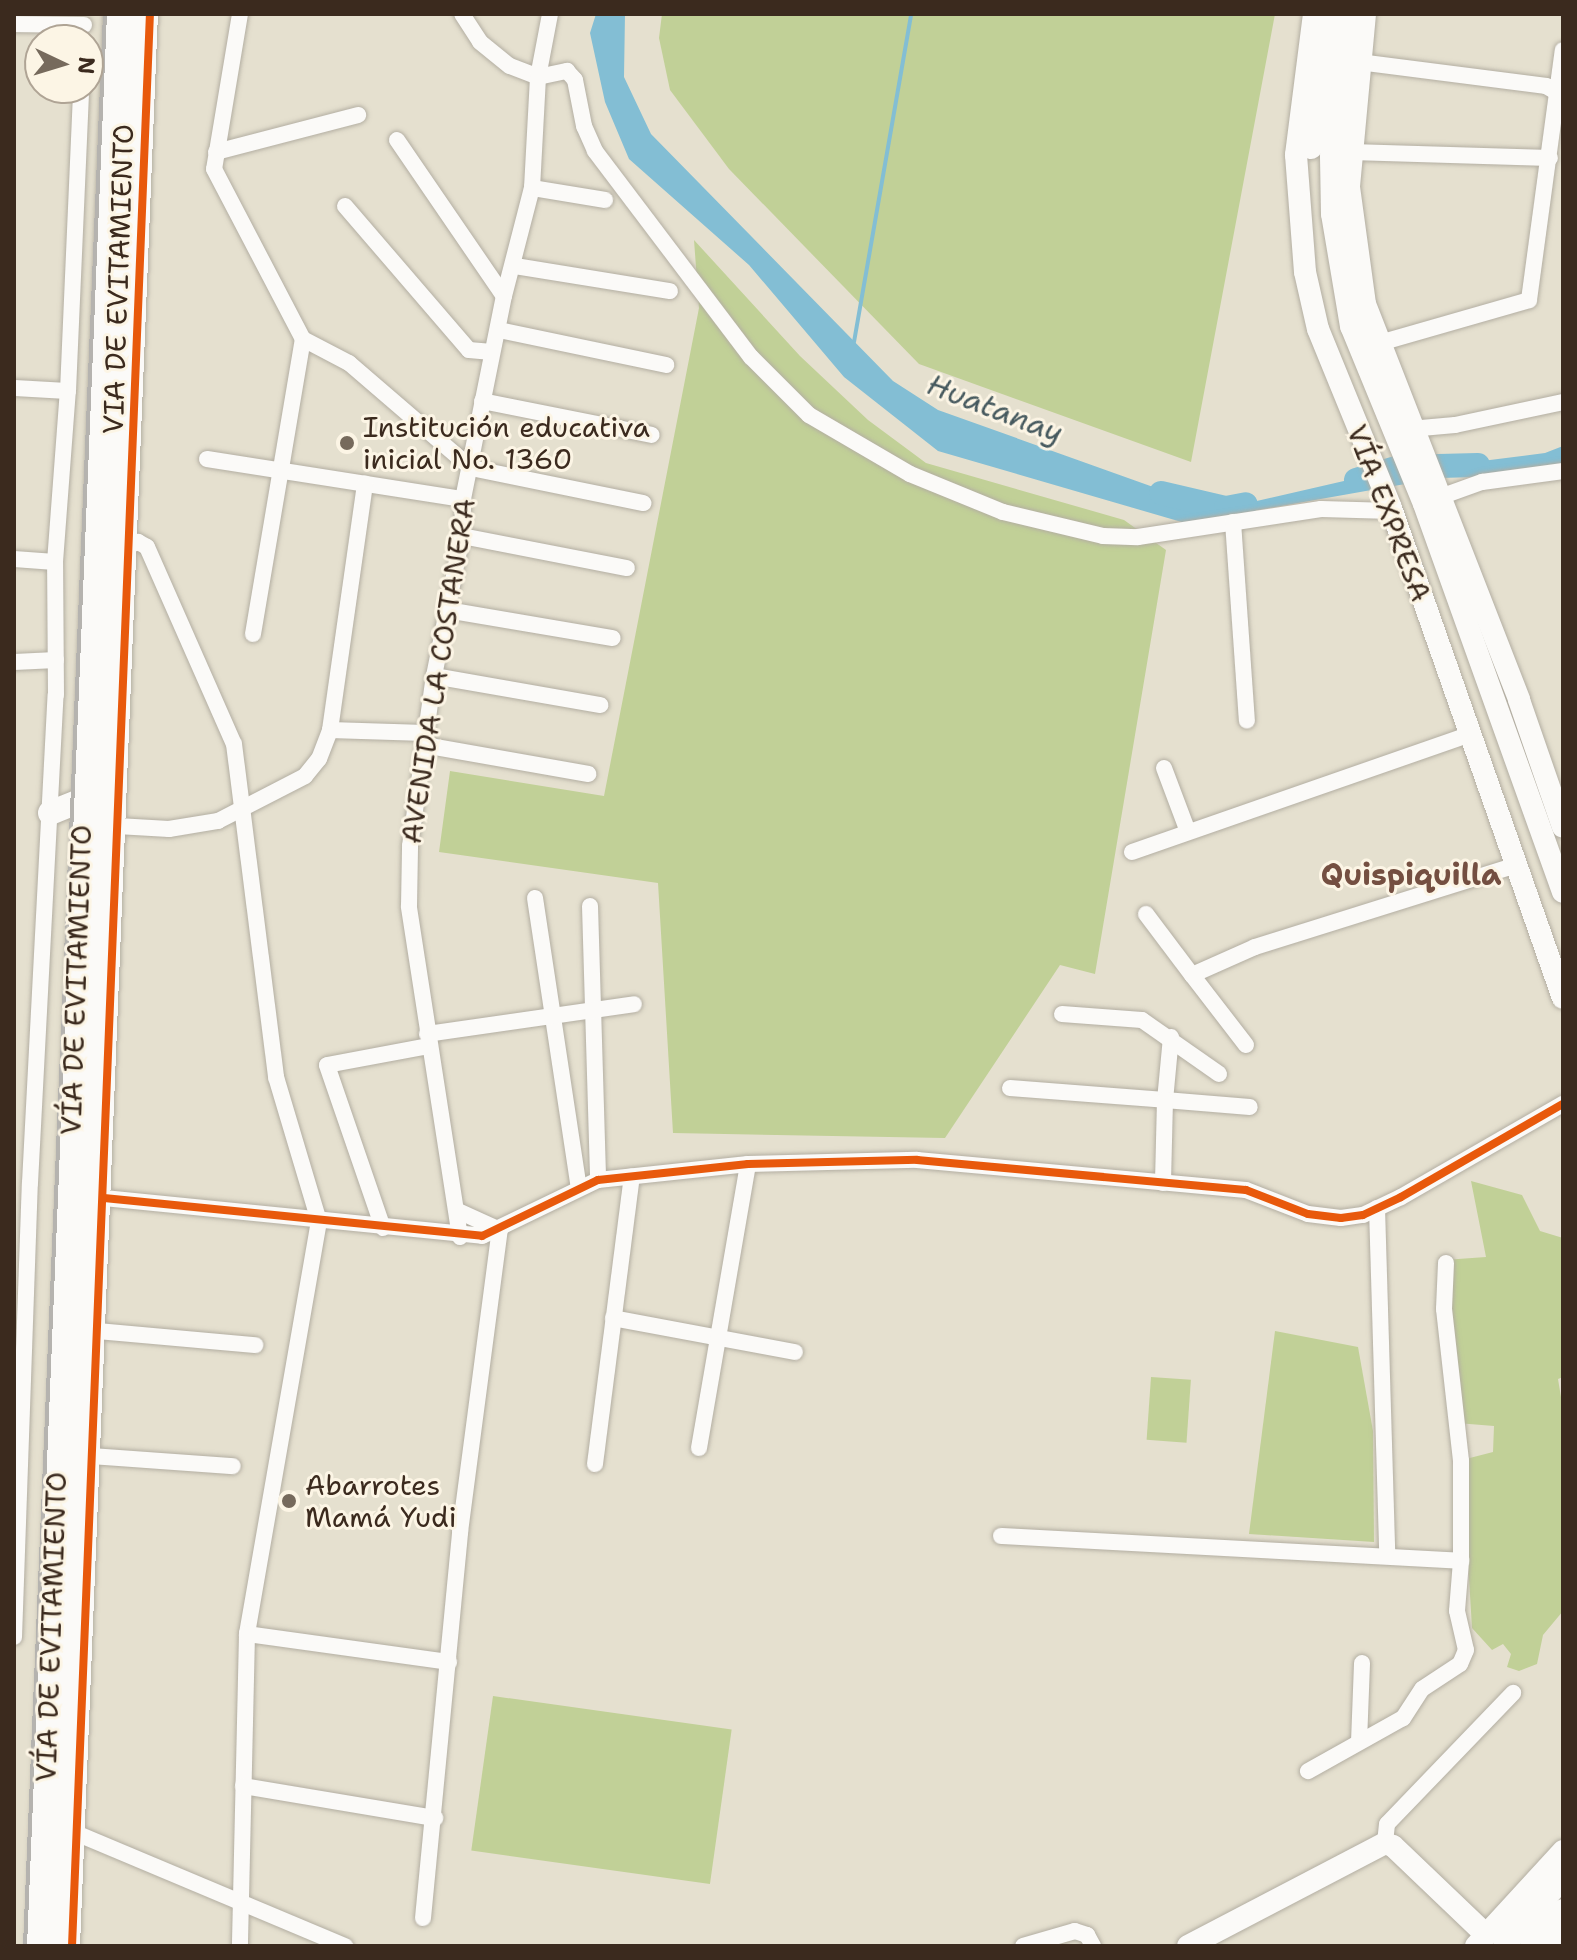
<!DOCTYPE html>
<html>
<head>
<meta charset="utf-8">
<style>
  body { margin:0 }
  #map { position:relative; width:1577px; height:1960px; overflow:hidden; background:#e5e0cf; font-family:"Shantell Sans",sans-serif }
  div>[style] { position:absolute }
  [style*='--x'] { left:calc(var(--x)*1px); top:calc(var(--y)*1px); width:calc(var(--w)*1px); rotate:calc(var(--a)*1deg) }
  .green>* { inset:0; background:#c1d097; transform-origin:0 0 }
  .water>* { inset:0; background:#83bed4 }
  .stream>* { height:4px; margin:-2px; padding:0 2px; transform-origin:2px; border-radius:2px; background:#83bed4 }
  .river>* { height:24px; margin:-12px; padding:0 12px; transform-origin:12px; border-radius:12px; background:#83bed4 }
  .roads { filter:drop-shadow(0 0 2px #b3aea2) drop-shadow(0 0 2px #b3aea2) }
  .minor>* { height:16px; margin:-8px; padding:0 8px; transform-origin:8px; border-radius:8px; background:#fbfaf8 }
  .major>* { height:22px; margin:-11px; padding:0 11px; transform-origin:11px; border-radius:11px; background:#fbfaf8 }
  .highway>* { height:24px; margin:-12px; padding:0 12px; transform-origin:12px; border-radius:12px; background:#fbfaf8 }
  .rail>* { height:4px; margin:-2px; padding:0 2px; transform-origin:2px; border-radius:2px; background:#b5b3af }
  .cycleway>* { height:8px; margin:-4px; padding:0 4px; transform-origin:4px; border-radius:4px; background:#e8590c }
  .dots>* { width:22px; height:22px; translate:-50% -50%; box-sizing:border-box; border:4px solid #fcf5e5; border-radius:50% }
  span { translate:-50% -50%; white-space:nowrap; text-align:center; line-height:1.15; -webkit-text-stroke:6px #fcf5e5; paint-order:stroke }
  .street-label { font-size:28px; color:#3b2a1e }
  .poi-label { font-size:28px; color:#3b2a1e }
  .left { translate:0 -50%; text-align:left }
  .water-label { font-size:30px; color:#46595e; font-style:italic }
  .neighbourhood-label { font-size:30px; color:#744f41; font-weight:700 }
  .frame { position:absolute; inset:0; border:16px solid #3b2a1e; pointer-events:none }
  .north { position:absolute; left:24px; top:24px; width:80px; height:80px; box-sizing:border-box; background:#fcf5e5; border:2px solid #afa495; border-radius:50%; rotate:94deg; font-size:22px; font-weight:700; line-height:32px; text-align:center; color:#3b2a1e }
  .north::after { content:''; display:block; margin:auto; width:28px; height:36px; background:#766a5c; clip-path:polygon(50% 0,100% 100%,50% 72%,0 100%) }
</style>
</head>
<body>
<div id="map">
  <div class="green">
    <i style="clip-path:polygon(662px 14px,1275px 14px,1191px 462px,919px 364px,729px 169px,670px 90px,659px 38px)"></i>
    <i style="clip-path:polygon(694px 240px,800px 356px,868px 420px,926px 463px,1124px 520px,1166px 550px,1095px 974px,1060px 965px,945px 1138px,673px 1133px,658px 883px,439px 852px,450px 771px,604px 796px,699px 308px)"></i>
    <i style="clip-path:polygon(1471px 1181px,1522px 1195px,1540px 1231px,1563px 1238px,1563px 1377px,1558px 1379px,1563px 1409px,1563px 1611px,1543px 1635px,1537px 1664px,1519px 1671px,1507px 1667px,1511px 1654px,1503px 1644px,1492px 1650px,1472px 1628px,1462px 1460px,1493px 1452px,1494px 1426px,1457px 1423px,1444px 1260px,1486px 1257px)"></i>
    <i style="clip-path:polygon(1275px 1331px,1358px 1347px,1373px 1431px,1374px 1542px,1249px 1534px)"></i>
    <i style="left:1151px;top:1377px;width:40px;height:63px;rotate:4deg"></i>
    <i style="left:493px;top:1696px;width:241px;height:156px;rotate:8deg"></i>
  </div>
  <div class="water">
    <i style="clip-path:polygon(596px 14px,625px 14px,624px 77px,651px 134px,893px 381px,938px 410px,1184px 498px,1226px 508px,1370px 475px,1545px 453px,1563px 446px,1563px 467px,1439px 478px,1185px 523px,938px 451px,844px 377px,749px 265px,629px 159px,605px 102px,590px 33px)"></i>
  </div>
  <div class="stream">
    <i style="--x:854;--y:342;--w:333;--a:-80.1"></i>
  </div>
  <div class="river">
    <i style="--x:1356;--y:480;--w:45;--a:-16.8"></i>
    <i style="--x:1399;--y:467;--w:79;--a:-1.5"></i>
    <i style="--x:1161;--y:493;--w:67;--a:13"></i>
    <i style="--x:1226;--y:508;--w:20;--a:-11"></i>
  </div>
  <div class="roads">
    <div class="minor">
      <i style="--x:240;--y:14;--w:157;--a:99.5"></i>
      <i style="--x:214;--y:169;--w:192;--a:62.4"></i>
      <i style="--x:303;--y:339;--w:52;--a:27.6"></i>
      <i style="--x:349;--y:363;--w:161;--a:40.7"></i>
      <i style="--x:471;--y:468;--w:176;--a:11.5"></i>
      <i style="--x:462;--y:14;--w:33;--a:57"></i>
      <i style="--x:480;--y:42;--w:38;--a:39"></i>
      <i style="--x:510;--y:66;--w:30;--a:21"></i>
      <i style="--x:538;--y:77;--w:30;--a:-12"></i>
      <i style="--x:567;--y:71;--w:12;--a:48"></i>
      <i style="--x:575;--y:80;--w:47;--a:78.9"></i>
      <i style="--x:584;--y:126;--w:27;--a:66"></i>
      <i style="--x:595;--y:151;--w:258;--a:52.9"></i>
      <i style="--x:751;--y:357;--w:82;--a:45"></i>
      <i style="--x:809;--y:415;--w:117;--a:30.3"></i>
      <i style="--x:910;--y:474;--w:100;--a:22.2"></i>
      <i style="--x:1003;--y:512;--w:103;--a:13.5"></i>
      <i style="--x:1103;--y:536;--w:35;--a:2"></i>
      <i style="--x:1138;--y:537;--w:185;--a:-8.7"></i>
      <i style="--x:1321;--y:509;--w:71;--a:1.6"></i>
      <i style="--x:14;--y:24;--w:70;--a:0.8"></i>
      <i style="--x:1359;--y:62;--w:189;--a:7.3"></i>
      <i style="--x:1546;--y:86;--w:20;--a:30"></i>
      <i style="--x:397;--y:140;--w:189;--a:55.6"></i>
      <i style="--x:216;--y:152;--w:147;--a:-14.6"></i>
      <i style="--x:1351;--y:152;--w:199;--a:1.7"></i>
      <i style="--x:532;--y:188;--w:74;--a:9.3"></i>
      <i style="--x:345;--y:206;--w:190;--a:49.3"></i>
      <i style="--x:469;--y:350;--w:23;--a:5"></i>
      <i style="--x:515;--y:266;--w:157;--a:9.2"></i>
      <i style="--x:499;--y:330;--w:171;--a:11.8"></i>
      <i style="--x:1376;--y:344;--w:159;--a:-16"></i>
      <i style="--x:1529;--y:300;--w:252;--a:-82.3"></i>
      <i style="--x:14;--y:388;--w:54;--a:3.2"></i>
      <i style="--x:482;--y:401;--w:173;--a:11.3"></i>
      <i style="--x:1410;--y:429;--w:45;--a:-5.1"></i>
      <i style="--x:1455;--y:425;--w:110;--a:-12"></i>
      <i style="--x:207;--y:459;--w:259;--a:8.9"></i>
      <i style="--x:1440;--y:497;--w:45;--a:-19.7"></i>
      <i style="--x:1482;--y:482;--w:82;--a:-7.7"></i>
      <i style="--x:1233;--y:522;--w:199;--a:86"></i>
      <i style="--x:462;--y:536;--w:168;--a:11"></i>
      <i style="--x:128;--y:546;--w:11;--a:-22"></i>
      <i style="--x:138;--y:542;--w:10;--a:29"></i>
      <i style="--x:147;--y:547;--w:215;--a:66.2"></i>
      <i style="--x:234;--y:744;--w:336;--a:82.8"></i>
      <i style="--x:276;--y:1077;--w:150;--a:73.4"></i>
      <i style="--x:319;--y:1221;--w:419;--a:99.9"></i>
      <i style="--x:247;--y:1634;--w:312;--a:91.3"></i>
      <i style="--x:14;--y:559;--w:41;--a:4.2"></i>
      <i style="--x:447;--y:610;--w:168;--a:9.6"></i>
      <i style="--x:253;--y:634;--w:299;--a:-80.4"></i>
      <i style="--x:14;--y:662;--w:42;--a:-2.7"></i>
      <i style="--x:434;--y:676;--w:169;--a:9.9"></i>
      <i style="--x:330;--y:730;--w:249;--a:-81.9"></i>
      <i style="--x:424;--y:745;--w:167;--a:10"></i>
      <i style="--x:1164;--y:768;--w:68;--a:69.4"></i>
      <i style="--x:117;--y:826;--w:52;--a:3.3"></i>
      <i style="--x:169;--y:829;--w:50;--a:-9.3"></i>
      <i style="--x:218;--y:821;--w:98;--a:-27.3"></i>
      <i style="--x:305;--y:776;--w:22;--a:-51"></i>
      <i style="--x:319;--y:759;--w:31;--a:-69"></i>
      <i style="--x:330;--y:730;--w:95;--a:1.8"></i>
      <i style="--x:1132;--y:852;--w:358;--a:-19.2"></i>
      <i style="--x:535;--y:898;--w:293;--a:81.4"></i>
      <i style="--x:590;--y:906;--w:274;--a:88.3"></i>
      <i style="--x:1146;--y:914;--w:76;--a:53"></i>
      <i style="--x:1062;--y:1014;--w:80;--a:4.3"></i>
      <i style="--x:1142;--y:1020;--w:94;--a:35"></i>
      <i style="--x:427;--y:1034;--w:209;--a:-8.2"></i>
      <i style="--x:1171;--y:1037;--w:63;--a:95.4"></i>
      <i style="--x:1165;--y:1100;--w:85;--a:4.7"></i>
      <i style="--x:1246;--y:1045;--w:88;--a:-127.6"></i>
      <i style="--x:1192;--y:975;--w:69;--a:-24"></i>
      <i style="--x:1255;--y:947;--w:274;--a:-17.4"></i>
      <i style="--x:1010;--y:1088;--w:155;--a:4.4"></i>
      <i style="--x:1165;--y:1100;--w:83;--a:91.4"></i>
      <i style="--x:104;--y:1198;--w:380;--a:5.7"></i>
      <i style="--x:482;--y:1236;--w:129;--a:-25.8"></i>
      <i style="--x:598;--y:1180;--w:151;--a:-6.1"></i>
      <i style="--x:748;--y:1164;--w:169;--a:-1.4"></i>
      <i style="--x:917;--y:1160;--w:330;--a:5.2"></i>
      <i style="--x:1246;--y:1190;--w:66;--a:21.2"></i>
      <i style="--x:1308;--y:1214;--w:33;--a:7"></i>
      <i style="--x:1341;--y:1218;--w:22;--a:-8"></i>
      <i style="--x:1363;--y:1215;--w:42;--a:-25.3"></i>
      <i style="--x:1401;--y:1197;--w:187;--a:-29.9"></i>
      <i style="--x:1377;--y:1208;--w:347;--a:88.3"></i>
      <i style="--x:383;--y:1228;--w:172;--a:-109"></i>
      <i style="--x:327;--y:1065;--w:104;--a:-10.6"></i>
      <i style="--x:460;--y:1237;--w:335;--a:-98.8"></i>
      <i style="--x:409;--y:906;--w:60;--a:-89"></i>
      <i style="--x:410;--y:846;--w:172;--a:-82"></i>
      <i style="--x:434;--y:676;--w:143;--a:-78.7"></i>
      <i style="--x:462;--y:536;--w:37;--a:-88"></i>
      <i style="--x:463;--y:499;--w:207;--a:-78.6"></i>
      <i style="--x:504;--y:296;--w:112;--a:-75.5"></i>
      <i style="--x:532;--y:188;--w:111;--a:-86.9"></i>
      <i style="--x:538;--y:77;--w:64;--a:-79.2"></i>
      <i style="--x:1446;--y:1263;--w:46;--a:92.5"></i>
      <i style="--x:1444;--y:1309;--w:153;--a:83.6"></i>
      <i style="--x:1461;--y:1461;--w:100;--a:90"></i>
      <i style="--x:613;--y:1318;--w:185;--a:10.6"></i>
      <i style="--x:97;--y:1331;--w:159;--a:5.1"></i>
      <i style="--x:699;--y:1448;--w:288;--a:-80.2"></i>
      <i style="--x:92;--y:1456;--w:141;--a:4.1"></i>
      <i style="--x:595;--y:1464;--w:290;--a:-82.7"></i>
      <i style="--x:1001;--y:1536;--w:461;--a:3.1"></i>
      <i style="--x:1461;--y:1561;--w:50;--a:94.6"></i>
      <i style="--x:1457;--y:1611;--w:40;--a:77"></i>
      <i style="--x:1466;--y:1650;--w:15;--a:113"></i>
      <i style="--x:1460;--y:1664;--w:45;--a:146.7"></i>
      <i style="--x:1422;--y:1689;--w:35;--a:123"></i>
      <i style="--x:1403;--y:1718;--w:109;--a:150.8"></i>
      <i style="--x:247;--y:1634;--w:204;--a:7.9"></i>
      <i style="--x:14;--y:1637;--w:454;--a:-88"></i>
      <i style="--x:30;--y:1183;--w:489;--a:-87"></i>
      <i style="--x:56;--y:695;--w:133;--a:-90.4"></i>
      <i style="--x:55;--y:562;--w:171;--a:-85.7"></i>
      <i style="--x:68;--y:391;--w:303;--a:-87.5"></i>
      <i style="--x:1359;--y:1742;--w:79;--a:-87.8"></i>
      <i style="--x:243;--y:1786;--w:195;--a:9.5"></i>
      <i style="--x:78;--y:1834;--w:290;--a:22.8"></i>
      <i style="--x:1385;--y:1843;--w:19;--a:-84"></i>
      <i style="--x:1387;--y:1824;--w:182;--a:-46.1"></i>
      <i style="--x:423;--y:1918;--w:388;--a:-84.5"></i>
      <i style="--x:460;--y:1532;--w:305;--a:-82.5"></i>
      <i style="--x:500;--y:1230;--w:46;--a:-155.7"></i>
      <i style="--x:72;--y:1946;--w:1934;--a:-87.69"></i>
      <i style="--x:1023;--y:1946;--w:54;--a:-16.1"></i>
      <i style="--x:1075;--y:1931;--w:13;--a:18"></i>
      <i style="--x:1087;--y:1935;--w:13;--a:61"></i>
    </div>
    <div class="major">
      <i style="--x:1314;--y:14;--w:142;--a:97.3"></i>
      <i style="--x:1296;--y:155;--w:117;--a:85.6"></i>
      <i style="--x:1305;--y:272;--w:58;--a:77.2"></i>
      <i style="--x:1318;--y:329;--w:193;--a:67.8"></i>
      <i style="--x:1391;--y:508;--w:519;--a:70.66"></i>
      <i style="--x:1351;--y:14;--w:144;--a:98"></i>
      <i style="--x:1331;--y:157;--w:57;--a:89"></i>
      <i style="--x:1332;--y:214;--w:114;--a:80.4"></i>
      <i style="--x:1351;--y:326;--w:192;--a:67.7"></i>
      <i style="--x:1424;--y:504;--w:412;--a:70.3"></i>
      <i style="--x:1365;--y:14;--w:174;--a:95.3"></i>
      <i style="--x:1349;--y:187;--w:118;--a:82.2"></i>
      <i style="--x:1365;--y:304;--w:425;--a:68.7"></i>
      <i style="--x:1519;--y:700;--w:134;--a:70.9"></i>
      <i style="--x:1311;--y:148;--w:135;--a:-81.5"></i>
      <i style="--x:1188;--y:1946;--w:222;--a:-27.6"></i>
      <i style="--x:1385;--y:1843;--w:9;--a:21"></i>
      <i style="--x:1393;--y:1846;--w:126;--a:43.7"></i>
      <i style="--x:1476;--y:1946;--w:129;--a:-47.5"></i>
      <i style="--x:1504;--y:1946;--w:90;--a:-49.1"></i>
      <i style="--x:1531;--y:1946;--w:48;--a:-48.4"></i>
      <i style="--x:1553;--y:1946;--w:15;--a:-48"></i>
    </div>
    <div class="highway">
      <i style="--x:50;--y:813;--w:35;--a:-22"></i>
      <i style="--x:38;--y:1946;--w:1934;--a:-87.69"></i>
      <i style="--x:55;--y:1946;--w:1934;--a:-87.57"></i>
    </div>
  </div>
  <div class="rail">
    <i style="--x:25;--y:1946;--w:1934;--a:-87.63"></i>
  </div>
  <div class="cycleway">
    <i style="--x:104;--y:1198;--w:380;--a:5.7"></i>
    <i style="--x:482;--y:1236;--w:129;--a:-25.8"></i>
    <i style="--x:598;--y:1180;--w:151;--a:-6.1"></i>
    <i style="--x:748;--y:1164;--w:169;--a:-1.4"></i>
    <i style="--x:917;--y:1160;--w:330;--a:5.2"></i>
    <i style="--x:1246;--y:1190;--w:66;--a:21.2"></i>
    <i style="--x:1308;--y:1214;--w:33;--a:7"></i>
    <i style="--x:1341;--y:1218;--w:22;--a:-8"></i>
    <i style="--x:1363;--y:1215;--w:42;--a:-25.3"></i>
    <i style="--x:1401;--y:1197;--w:187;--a:-29.9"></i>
    <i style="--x:72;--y:1946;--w:1934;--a:-87.69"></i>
  </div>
  <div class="dots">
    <i style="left:347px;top:443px;background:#766a5c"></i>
    <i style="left:289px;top:1501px;background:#766a5c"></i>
  </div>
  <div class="street-label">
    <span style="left:118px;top:279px;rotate:-88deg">VIA DE EVITAMIENTO</span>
    <span style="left:1389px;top:513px;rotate:69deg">VÍA EXPRESA</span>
    <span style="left:438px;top:671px;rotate:-81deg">AVENIDA LA COSTANERA</span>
    <span style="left:76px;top:980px;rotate:-88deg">VÍA DE EVITAMIENTO</span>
    <span style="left:51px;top:1627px;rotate:-88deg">VÍA DE EVITAMIENTO</span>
  </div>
  <div class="poi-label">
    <span class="left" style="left:363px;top:443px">Institución educativa<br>inicial No. 1360</span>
    <span class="left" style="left:305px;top:1501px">Abarrotes<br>Mamá Yudi</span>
  </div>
  <div class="water-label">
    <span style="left:995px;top:409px;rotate:21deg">Huatanay</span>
  </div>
  <div class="neighbourhood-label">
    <span style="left:1411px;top:875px">Quispiquilla</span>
  </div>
  <div class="frame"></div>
  <div class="north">N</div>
</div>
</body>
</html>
